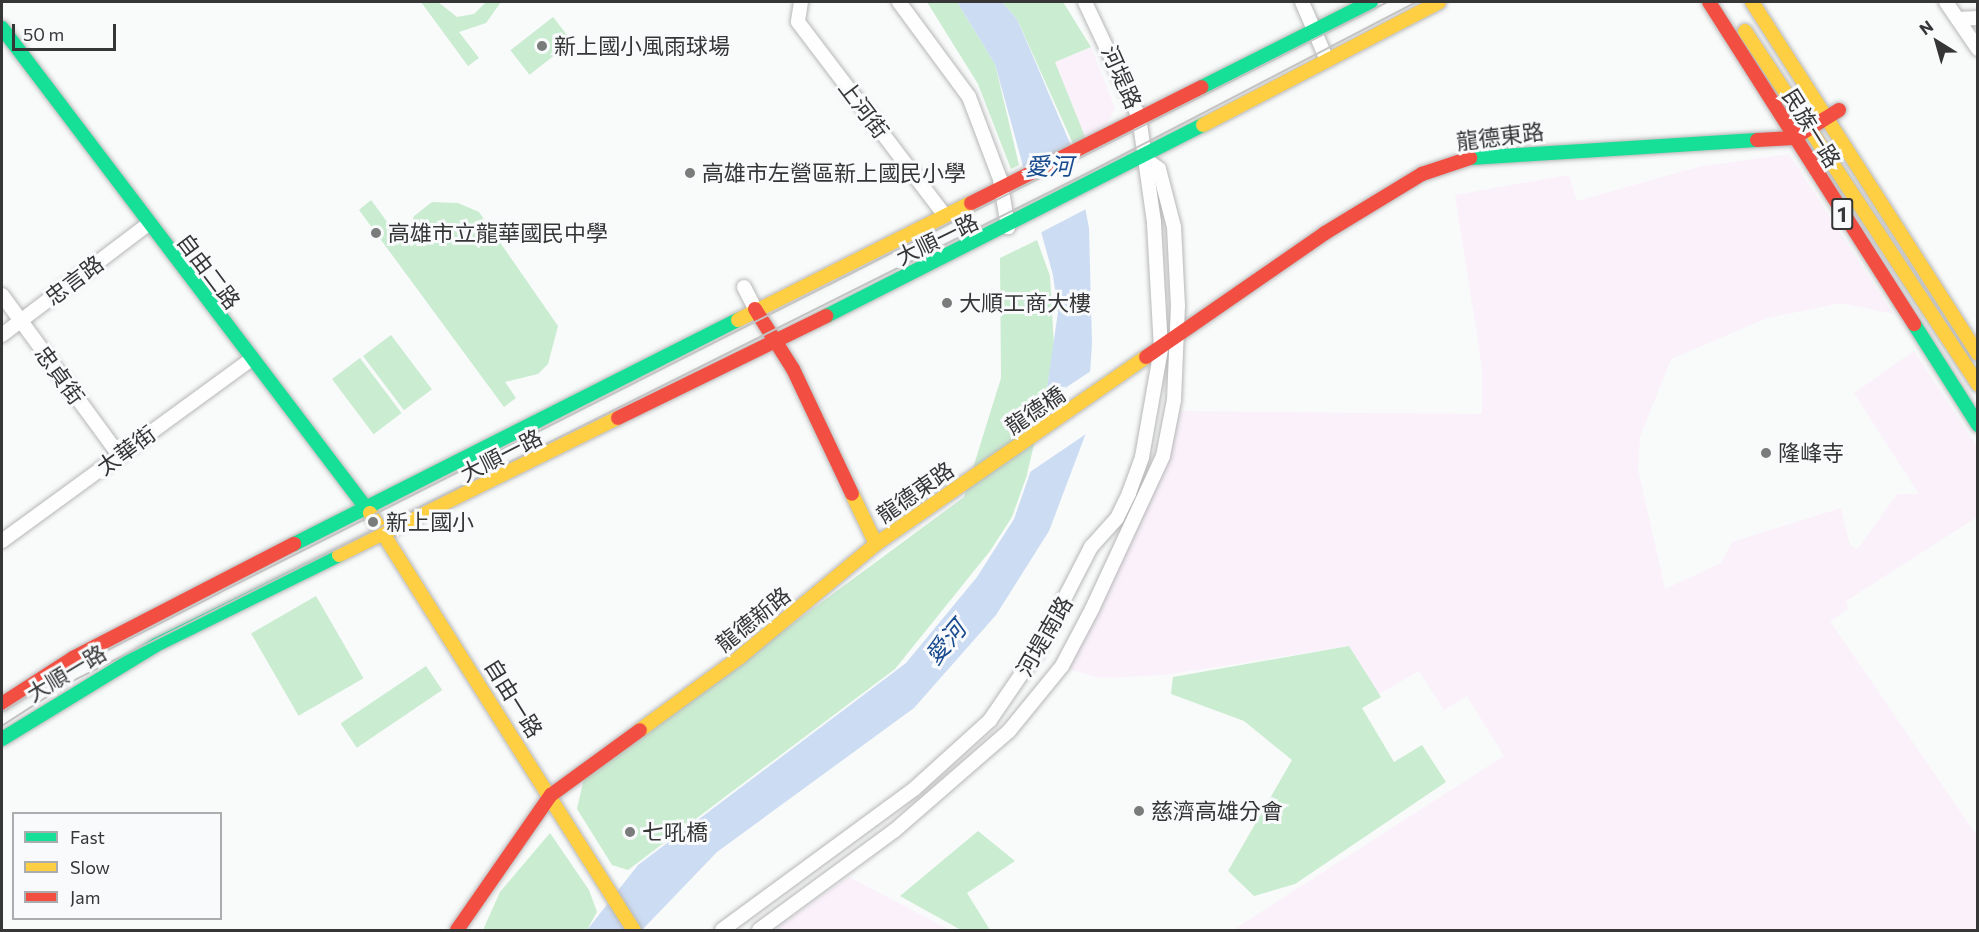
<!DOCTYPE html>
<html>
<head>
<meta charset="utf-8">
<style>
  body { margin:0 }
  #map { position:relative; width:1979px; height:932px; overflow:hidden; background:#f9fafa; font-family:Commissioner,"Noto Sans TC",sans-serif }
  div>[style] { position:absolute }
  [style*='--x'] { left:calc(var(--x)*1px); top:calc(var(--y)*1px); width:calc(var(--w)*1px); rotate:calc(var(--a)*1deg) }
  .industrial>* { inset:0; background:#faf1fb }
  .green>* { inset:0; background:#caecd1; transform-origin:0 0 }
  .water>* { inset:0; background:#ccdcf2 }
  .pier>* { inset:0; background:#f9fafa }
  .roads { filter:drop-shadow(0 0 2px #b7b7b8) drop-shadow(0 0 2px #b7b7b8) }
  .street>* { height:14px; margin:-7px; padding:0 7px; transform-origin:7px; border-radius:7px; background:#fefefe }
  .fast>* { height:14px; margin:-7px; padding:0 7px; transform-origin:7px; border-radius:7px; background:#16e098 }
  .slow>* { height:14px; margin:-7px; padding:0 7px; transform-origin:7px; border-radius:7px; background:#ffcf43 }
  .jam>* { height:14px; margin:-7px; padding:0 7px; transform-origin:7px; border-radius:7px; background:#f24e42 }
  .tram>* { height:1.5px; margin:-0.75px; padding:0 0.75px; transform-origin:0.75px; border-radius:0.75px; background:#c3c3c3 }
  .dots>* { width:16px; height:16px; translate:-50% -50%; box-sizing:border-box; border:3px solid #f8fafb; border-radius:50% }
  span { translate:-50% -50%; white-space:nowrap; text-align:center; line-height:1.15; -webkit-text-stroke:6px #f8fafb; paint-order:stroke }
  .shield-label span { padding:2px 4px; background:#f8fafb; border:2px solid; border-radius:4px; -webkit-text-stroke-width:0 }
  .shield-label { font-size:21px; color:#363637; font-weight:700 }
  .poi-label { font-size:22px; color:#363637 }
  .left { translate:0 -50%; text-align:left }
  .street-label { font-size:22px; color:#363637 }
  .water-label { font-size:24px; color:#184a8f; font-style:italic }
  .frame { position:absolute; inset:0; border:3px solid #363637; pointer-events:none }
  .legend { position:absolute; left:12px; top:812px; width:210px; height:108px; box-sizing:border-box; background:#f8fafb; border:2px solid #aaacad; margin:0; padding:8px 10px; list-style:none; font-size:18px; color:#363637 }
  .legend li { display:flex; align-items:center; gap:12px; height:30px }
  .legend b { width:30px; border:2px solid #aaacad }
  .north { position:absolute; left:1907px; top:12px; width:60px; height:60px; -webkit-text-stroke:4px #f8fafb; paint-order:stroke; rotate:323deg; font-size:16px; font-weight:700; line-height:24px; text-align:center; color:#363637 }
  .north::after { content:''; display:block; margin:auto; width:21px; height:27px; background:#363637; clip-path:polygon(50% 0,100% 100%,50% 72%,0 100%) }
  .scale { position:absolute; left:12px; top:24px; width:104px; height:27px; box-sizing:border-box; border:3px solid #363637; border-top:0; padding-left:8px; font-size:18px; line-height:21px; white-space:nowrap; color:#363637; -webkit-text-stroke:4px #f8fafb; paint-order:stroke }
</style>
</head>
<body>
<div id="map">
  <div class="industrial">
    <i style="clip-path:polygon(1091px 47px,1115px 108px,1107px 124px,1086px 139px,1055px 62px)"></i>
    <i style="clip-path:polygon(1789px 154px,1893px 314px,1841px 303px,1767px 318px,1671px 359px,1640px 437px,1638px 469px,1665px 589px,1721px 563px,1732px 542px,1841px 508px,1850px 546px,1858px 549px,1897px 494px,1919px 494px,1854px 393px,1914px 351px,1977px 447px,1977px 517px,1846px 601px,1848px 609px,1830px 621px,1977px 836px,1977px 930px,1233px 930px,1504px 756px,1467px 696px,1444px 710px,1419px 671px,1379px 694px,1349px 646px,1165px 675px,1100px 678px,1069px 669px,1141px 522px,1181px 411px,1482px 414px,1482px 367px,1455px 195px,1569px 175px,1577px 201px,1698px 167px)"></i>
    <i style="clip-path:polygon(849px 877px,950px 930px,774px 930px)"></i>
  </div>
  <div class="green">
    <i style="clip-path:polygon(421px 2px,438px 2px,457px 17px,474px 14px,486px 2px,501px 2px,486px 23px,459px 32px,479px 58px,468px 66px)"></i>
    <i style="clip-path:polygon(927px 2px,957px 2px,995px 64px,1019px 165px,1011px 169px,978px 84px)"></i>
    <i style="clip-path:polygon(1002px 2px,1063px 2px,1091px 47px,1055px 62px,1086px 139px,1074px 146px,1017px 19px)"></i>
    <i style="left:553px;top:17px;width:31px;height:54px;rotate:52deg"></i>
    <i style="clip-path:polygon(371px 200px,402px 242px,414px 216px,432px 202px,458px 203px,479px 212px,558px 326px,548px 364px,538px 374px,505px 382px,516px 398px,504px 407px,359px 210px)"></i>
    <i style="clip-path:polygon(1037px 240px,1050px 276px,1054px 347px,1036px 450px,1012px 517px,990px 551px,895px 669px,628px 870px,612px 865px,577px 809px,584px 778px,964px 497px,1001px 378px,1000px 258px)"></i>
    <i style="left:391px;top:335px;width:68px;height:35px;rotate:53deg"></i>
    <i style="left:360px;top:358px;width:69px;height:35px;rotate:53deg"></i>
    <i style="left:316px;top:596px;width:95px;height:75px;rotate:60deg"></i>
    <i style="clip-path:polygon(1349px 646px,1381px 697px,1362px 708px,1394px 762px,1422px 745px,1446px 782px,1295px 884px,1254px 896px,1228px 871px,1292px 760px,1244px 721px,1171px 694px,1173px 677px)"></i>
    <i style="left:426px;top:666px;width:29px;height:103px;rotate:56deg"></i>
    <i style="clip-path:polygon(978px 831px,1015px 861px,967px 893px,990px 930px,961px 930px,900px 896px)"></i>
    <i style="clip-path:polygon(550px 833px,589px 890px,597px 912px,587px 930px,483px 930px,500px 892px)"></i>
  </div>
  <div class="water">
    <i style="clip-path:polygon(957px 2px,1002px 2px,1017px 19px,1075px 155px,1089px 228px,1092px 344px,1086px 433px,1049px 531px,996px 615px,914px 708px,717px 852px,642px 930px,587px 930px,638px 865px,906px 663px,977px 577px,1014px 519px,1038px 450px,1058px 312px,1053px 275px,995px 64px)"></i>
  </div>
  <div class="pier">
    <i style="clip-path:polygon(1078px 154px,1088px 208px,1038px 234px,1019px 168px)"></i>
    <i style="clip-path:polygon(1094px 369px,1089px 432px,1027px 474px,1044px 402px)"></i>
  </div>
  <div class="roads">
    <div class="street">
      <i style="--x:801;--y:2;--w:20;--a:99"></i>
      <i style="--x:798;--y:22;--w:241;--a:52.8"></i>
      <i style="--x:899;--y:2;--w:118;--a:53.6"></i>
      <i style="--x:969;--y:97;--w:88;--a:69.3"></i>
      <i style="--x:1000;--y:179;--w:49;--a:80.5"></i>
      <i style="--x:1302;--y:2;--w:63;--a:66.7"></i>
      <i style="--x:1946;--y:2;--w:57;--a:55.8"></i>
      <i style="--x:1958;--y:19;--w:20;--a:-3"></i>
      <i style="--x:744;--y:287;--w:25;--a:63"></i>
      <i style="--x:2;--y:295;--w:198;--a:53.8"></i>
      <i style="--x:2;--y:335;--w:182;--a:-37.2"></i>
      <i style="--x:2;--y:541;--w:307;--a:-36.1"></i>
      <i style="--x:722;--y:930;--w:238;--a:-36.3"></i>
      <i style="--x:914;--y:789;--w:103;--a:-42.2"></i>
      <i style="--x:990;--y:720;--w:85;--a:-55.6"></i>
      <i style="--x:1038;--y:650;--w:116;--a:-62.8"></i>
      <i style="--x:1091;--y:547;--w:39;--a:-48"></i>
      <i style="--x:1117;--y:518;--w:28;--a:-64"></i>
      <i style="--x:1129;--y:493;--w:38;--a:-70"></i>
      <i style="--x:1142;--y:457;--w:110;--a:-80"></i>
      <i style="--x:1161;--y:349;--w:127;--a:-93.2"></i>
      <i style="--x:1154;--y:222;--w:106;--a:-98.1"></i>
      <i style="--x:1139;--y:117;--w:127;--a:-115.2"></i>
      <i style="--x:759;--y:930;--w:167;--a:-36.3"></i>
      <i style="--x:894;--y:831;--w:152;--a:-41"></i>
      <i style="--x:1009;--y:731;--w:84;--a:-50.8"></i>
      <i style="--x:1062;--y:666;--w:64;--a:-62.2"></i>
      <i style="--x:1092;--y:609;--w:169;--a:-65.1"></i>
      <i style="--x:1163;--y:456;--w:57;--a:-78.9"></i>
      <i style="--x:1174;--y:400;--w:94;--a:-87.6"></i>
      <i style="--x:1178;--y:306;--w:79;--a:-92.9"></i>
      <i style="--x:1174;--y:227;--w:60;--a:-104.5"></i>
      <i style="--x:1159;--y:169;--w:19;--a:-144"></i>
    </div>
    <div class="fast">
      <i style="--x:2;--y:28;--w:609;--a:52.81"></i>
      <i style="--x:1202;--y:87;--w:189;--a:-26.7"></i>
      <i style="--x:1470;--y:158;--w:288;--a:-3.6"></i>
      <i style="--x:826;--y:316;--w:423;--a:-26.9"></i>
      <i style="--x:1914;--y:324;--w:120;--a:57.6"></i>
      <i style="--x:294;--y:544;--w:497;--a:-26.8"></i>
      <i style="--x:2;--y:739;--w:180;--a:-31.4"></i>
      <i style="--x:156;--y:645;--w:204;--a:-26.2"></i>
    </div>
    <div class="slow">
      <i style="--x:1752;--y:2;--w:418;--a:57.3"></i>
      <i style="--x:1745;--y:31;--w:424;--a:56.6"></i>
      <i style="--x:1203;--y:125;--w:266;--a:-27.5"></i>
      <i style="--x:738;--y:320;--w:261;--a:-26.7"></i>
      <i style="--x:370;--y:513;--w:494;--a:57.7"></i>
      <i style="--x:876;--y:544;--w:328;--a:-34.7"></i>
      <i style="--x:339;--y:555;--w:311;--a:-26.2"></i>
      <i style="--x:640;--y:730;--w:124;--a:-36.1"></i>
      <i style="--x:740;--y:657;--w:177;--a:-39.7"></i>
      <i style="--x:876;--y:544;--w:55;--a:-115.6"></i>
    </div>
    <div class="jam">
      <i style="--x:1709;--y:2;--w:382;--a:57.5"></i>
      <i style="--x:1757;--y:140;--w:37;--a:-3"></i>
      <i style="--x:1794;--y:138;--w:53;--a:-31.9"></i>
      <i style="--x:971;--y:203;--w:258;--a:-26.7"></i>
      <i style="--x:755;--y:309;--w:71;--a:57.7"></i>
      <i style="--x:793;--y:369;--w:138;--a:64.7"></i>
      <i style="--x:1146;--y:357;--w:218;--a:-34.7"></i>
      <i style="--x:1325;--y:233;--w:114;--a:-31.3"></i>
      <i style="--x:1422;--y:174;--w:51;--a:-18.4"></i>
      <i style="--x:618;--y:418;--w:232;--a:-26.1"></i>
      <i style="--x:2;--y:704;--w:85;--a:-32.9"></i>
      <i style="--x:73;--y:658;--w:249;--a:-27.3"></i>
      <i style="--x:457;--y:930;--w:165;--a:-55.2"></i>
      <i style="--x:551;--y:795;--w:110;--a:-36.1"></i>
    </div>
  </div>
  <div class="tram">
    <i style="--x:2;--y:712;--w:70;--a:-32.8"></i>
    <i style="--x:61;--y:674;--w:178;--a:-27.1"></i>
    <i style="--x:219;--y:593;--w:1310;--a:-26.82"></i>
    <i style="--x:2;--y:726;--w:77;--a:-32.9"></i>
    <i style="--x:67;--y:684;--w:1144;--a:-26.59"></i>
    <i style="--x:1090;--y:172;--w:369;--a:-27.5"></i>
  </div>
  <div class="dots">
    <i style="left:542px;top:46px;background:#7a7b7b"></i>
    <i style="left:690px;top:173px;background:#7a7b7b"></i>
    <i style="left:376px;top:233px;background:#7a7b7b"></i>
    <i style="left:947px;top:303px;background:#7a7b7b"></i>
    <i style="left:1766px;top:453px;background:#7a7b7b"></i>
    <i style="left:373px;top:522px;background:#7a7b7b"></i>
    <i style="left:1139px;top:811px;background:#7a7b7b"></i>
    <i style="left:630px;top:832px;background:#7a7b7b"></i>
  </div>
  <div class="shield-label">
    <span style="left:1842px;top:214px">1</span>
  </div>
  <div class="poi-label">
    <span class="left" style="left:554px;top:46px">新上國小風雨球場</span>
    <span class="left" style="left:702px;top:173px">高雄市左營區新上國民小學</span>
    <span class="left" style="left:388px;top:233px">高雄市立龍華國民中學</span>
    <span class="left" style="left:959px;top:303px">大順工商大樓</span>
    <span class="left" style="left:1778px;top:453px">隆峰寺</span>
    <span class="left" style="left:386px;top:522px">新上國小</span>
    <span class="left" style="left:1151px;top:811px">慈濟高雄分會</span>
    <span class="left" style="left:642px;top:832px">七吼橋</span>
  </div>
  <div class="street-label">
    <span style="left:1122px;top:77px;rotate:66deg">河堤路</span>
    <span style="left:864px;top:109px;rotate:53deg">上河街</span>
    <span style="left:1812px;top:128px;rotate:58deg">民族一路</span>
    <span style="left:1500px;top:136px;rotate:-7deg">龍德東路</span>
    <span style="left:937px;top:239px;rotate:-26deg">大順一路</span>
    <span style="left:209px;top:271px;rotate:53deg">自由二路</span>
    <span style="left:74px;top:280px;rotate:-37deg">忠言路</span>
    <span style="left:60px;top:375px;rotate:54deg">忠貞街</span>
    <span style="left:1035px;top:410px;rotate:-34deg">龍德橋</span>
    <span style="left:126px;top:450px;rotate:-36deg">太華街</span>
    <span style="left:501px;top:455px;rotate:-27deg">大順一路</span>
    <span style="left:915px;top:492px;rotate:-35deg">龍德東路</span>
    <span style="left:753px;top:619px;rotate:-39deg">龍德新路</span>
    <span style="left:1044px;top:636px;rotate:-60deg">河堤南路</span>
    <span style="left:66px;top:673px;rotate:-31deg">大順一路</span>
    <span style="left:514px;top:698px;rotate:58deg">自由一路</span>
  </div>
  <div class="water-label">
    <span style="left:1049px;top:166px">愛河</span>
    <span style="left:945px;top:642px;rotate:-50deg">愛河</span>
  </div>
  <div class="frame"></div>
  <ul class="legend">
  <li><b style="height:8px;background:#16e098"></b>Fast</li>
  <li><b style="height:8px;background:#ffcf43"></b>Slow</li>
  <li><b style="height:8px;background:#f24e42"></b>Jam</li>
  </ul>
  <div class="north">N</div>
  <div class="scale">50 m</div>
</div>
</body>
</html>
